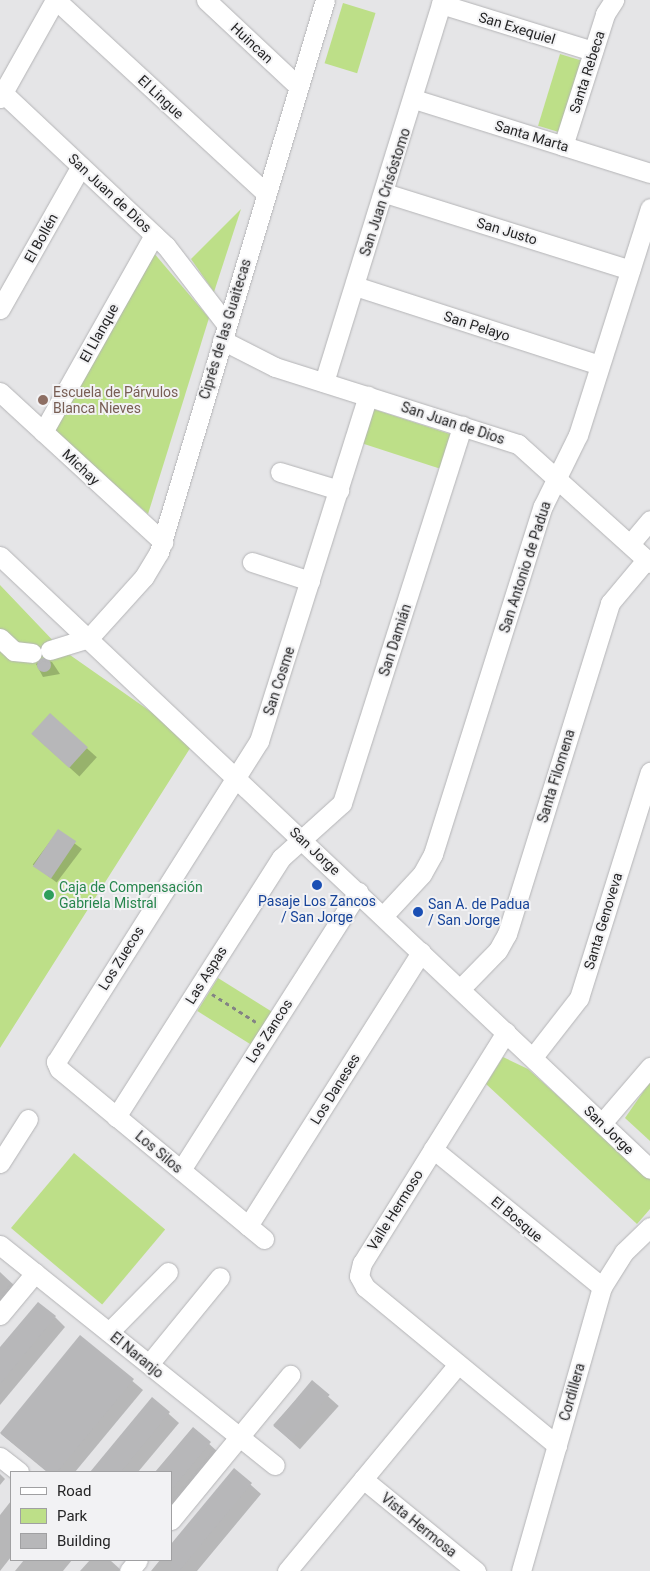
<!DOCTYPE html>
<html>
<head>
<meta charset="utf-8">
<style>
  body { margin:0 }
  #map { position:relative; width:650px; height:1571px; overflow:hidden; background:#e5e5e7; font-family:Roboto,sans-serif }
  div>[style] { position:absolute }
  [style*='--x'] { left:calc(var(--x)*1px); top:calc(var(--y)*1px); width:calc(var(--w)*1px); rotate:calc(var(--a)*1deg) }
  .green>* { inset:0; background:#bddf88; transform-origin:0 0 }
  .shadow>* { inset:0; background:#0003; transform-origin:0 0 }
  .building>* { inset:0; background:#b7b7b9; transform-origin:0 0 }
  .round { border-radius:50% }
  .path>* { height:3px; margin-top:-1.5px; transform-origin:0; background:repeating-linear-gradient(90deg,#838384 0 4px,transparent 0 8px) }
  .roads { filter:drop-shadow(0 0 1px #b4b4b6) drop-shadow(0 0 1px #b4b4b6) }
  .minor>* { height:19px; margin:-9.5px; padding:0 9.5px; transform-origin:9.5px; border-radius:9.5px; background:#fff }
  .dots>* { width:14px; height:14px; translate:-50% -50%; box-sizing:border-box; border:2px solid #f2f2f4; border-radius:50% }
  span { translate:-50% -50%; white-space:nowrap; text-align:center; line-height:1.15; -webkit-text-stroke:4px #f2f2f4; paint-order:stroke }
  .street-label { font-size:14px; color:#252526 }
  .education-label { font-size:14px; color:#785e54 }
  .left { translate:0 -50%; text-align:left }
  .leisure-label { font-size:14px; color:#27864d }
  .transit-label { font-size:14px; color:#164399 }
  .legend { position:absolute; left:10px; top:1471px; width:162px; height:90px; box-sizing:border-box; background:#f2f2f4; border:1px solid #a0a0a2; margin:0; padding:6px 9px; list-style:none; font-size:15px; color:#252526 }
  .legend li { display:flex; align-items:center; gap:10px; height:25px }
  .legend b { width:25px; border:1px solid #a0a0a2 }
</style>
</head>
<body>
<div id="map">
  <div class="green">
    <i style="left:343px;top:3px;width:34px;height:63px;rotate:17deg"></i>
    <i style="left:560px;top:54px;width:24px;height:75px;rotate:17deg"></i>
    <i style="clip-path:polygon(241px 209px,214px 292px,191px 259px)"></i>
    <i style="clip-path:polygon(153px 252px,209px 318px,148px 514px,53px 430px)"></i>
    <i style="left:373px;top:409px;width:84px;height:36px;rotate:18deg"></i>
    <i style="clip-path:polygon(0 585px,60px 648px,194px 742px,0 1048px)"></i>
    <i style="left:218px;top:978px;width:65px;height:39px;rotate:32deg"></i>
    <i style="clip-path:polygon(503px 1057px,528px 1069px,650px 1179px,650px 1209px,637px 1224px,486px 1084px)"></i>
    <i style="clip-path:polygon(650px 1082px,650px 1141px,625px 1118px)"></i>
    <i style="left:74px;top:1153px;width:119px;height:98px;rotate:40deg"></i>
  </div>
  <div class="shadow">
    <i style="clip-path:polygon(42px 659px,52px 662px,60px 674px,43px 677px,36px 664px)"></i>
    <i style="left:50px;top:715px;width:63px;height:26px;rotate:42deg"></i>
    <i style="left:58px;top:831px;width:30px;height:42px;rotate:37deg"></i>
    <i style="clip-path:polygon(0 1272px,17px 1288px,0 1308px)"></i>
    <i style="clip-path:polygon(55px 1317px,65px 1327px,0 1405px,0 1349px)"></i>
    <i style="clip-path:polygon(80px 1337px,143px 1390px,75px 1472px,47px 1472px,1px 1434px)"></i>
    <i style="left:312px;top:1382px;width:36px;height:58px;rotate:42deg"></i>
    <i style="clip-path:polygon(152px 1399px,179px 1423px,138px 1472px,94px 1472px)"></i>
    <i style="clip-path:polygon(193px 1429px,219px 1453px,171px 1511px,171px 1472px,157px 1472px)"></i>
    <i style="clip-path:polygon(234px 1470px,261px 1494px,197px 1571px,151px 1571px,160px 1560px,171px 1560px)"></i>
    <i style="clip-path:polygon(0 1474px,5px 1479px,0 1485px)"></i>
    <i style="clip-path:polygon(11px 1501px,11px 1557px,0 1571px,0 1515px)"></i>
    <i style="clip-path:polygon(24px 1560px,72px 1560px,63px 1571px,15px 1571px)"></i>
    <i style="clip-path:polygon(90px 1560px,110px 1560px,122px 1571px,80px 1571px)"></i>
  </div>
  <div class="building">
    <i class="round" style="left:37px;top:658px;width:14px;height:14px"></i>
    <i style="left:50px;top:713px;width:51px;height:28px;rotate:42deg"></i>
    <i style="left:58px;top:829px;width:22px;height:45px;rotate:34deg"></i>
    <i style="clip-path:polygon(38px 1302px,56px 1316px,0 1384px,0 1347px)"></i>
    <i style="clip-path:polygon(80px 1335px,134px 1379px,57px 1472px,48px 1472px,0 1433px)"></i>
    <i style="left:312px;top:1380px;width:23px;height:60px;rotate:40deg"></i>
    <i style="clip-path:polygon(152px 1397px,170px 1412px,121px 1472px,90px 1472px)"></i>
    <i style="clip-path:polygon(193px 1427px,211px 1442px,171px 1490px,171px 1472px,155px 1472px)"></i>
    <i style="clip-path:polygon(234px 1468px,252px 1483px,179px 1571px,171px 1571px,171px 1544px)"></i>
  </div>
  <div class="path">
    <i style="--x:212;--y:994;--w:52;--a:32.5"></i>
  </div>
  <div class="roads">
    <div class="minor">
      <i style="--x:56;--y:0;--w:285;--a:42.6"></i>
      <i style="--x:206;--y:0;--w:126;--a:43.1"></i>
      <i style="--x:441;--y:4;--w:159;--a:17.2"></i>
      <i style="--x:3;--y:93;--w:224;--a:43.2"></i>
      <i style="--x:166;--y:246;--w:98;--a:52.4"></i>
      <i style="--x:0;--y:98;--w:112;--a:-60.7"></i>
      <i style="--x:414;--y:99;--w:247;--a:17.4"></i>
      <i style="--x:563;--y:146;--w:139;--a:-72.3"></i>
      <i style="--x:605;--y:14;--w:17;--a:-57"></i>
      <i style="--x:385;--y:193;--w:257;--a:17.4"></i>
      <i style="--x:355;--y:286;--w:257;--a:17.9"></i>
      <i style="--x:0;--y:309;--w:164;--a:-60.5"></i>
      <i style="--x:222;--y:340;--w:59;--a:27"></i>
      <i style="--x:275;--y:367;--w:255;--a:17.6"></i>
      <i style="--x:518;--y:444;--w:178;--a:42"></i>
      <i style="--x:324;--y:382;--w:400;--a:-72.8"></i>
      <i style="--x:0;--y:392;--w:222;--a:42.6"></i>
      <i style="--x:43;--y:432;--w:226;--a:-60.6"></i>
      <i style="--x:280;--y:472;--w:62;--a:17"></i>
      <i style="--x:630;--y:544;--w:31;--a:-50"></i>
      <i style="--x:0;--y:556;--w:893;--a:43.32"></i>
      <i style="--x:252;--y:562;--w:61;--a:18.1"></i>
      <i style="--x:0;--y:638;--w:19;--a:43"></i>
      <i style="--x:14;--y:651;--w:18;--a:6"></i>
      <i style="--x:50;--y:650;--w:41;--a:-17.1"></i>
      <i style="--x:89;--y:638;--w:82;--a:-48"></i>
      <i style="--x:144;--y:577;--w:29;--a:-59"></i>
      <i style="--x:159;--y:552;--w:576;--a:-73.26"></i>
      <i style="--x:383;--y:916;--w:57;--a:-47.1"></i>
      <i style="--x:422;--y:874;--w:23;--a:-61"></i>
      <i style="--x:433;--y:854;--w:365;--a:-72.5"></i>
      <i style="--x:543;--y:506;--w:79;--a:-63.8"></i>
      <i style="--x:578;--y:435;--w:238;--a:-72.4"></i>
      <i style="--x:460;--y:989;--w:54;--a:-45.7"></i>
      <i style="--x:498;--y:950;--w:18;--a:-61"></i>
      <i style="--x:507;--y:934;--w:347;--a:-72.7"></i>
      <i style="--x:610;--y:603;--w:56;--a:-50.1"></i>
      <i style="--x:506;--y:1032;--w:272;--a:121.9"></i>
      <i style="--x:362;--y:1263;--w:13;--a:103"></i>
      <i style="--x:359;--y:1276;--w:13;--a:61"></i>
      <i style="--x:365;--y:1287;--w:249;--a:39.5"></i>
      <i style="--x:533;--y:1057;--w:75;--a:-52.1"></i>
      <i style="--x:579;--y:998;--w:237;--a:-72.6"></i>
      <i style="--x:116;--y:1117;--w:307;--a:-57.5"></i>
      <i style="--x:281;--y:858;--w:82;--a:-42"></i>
      <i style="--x:342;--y:803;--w:396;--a:-72.3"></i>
      <i style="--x:602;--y:1123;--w:74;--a:-49.4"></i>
      <i style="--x:433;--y:1149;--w:218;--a:39.2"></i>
      <i style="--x:0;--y:1163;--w:52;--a:-57.5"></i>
      <i style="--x:181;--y:1170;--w:330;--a:-57.5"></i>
      <i style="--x:248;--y:1226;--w:324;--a:-57.7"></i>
      <i style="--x:264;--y:1239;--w:266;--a:-140.3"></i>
      <i style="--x:59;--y:1069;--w:8;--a:-113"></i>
      <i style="--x:56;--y:1062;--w:380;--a:-57.7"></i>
      <i style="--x:259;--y:741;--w:362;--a:-72.5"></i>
      <i style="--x:0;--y:1245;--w:352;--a:38.7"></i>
      <i style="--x:0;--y:1315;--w:55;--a:-50.2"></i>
      <i style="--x:109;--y:1332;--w:84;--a:-45.5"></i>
      <i style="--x:149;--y:1364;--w:112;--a:-50.8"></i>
      <i style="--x:0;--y:1457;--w:24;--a:38"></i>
      <i style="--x:363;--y:1479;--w:146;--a:39.2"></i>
      <i style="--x:171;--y:1520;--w:188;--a:-50.6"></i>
      <i style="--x:129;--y:1571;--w:14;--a:-51"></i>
      <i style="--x:287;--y:1571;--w:268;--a:-50.4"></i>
      <i style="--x:521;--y:1571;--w:295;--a:-74.1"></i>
      <i style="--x:602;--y:1287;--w:41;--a:-57.8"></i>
      <i style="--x:624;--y:1252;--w:36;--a:-44"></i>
    </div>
  </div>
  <div class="dots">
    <i style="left:43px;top:400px;background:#8d6e63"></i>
    <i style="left:317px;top:885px;background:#1a4fb4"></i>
    <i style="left:49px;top:895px;background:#2e9e5b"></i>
    <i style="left:418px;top:912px;background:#1a4fb4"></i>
  </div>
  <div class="street-label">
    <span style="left:517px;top:28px;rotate:17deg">San Exequiel</span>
    <span style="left:252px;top:43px;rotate:43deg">Huincan</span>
    <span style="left:587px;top:72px;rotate:-72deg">Santa Rebeca</span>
    <span style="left:161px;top:97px;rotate:43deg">El Lingue</span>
    <span style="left:532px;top:136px;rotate:17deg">Santa Marta</span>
    <span style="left:385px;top:192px;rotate:-72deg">San Juan Crisóstomo</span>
    <span style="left:110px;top:193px;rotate:43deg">San Juan de Dios</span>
    <span style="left:507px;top:231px;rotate:17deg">San Justo</span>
    <span style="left:41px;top:238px;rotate:-61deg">El Bollén</span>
    <span style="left:477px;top:326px;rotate:18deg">San Pelayo</span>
    <span style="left:225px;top:329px;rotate:-73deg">Ciprés de las Guaitecas</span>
    <span style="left:99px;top:333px;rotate:-61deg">El Llanque</span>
    <span style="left:453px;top:423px;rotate:18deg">San Juan de Dios</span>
    <span style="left:81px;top:467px;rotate:43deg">Michay</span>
    <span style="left:525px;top:567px;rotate:-72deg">San Antonio de Padua</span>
    <span style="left:395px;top:640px;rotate:-72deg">San Damián</span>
    <span style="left:279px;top:681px;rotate:-72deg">San Cosme</span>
    <span style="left:556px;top:776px;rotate:-73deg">Santa Filomena</span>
    <span style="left:315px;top:851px;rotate:43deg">San Jorge</span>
    <span style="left:603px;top:921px;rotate:-73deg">Santa Genoveva</span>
    <span style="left:121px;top:958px;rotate:-58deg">Los Zuecos</span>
    <span style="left:206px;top:975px;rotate:-58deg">Las Aspas</span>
    <span style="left:269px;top:1031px;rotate:-57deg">Los Zancos</span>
    <span style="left:335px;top:1089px;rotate:-58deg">Los Daneses</span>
    <span style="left:609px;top:1130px;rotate:44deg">San Jorge</span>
    <span style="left:159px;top:1152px;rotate:40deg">Los Silos</span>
    <span style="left:395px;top:1210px;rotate:-58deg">Valle Hermoso</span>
    <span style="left:517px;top:1219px;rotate:40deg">El Bosque</span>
    <span style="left:137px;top:1355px;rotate:39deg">El Naranjo</span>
    <span style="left:572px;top:1392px;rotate:-74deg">Cordillera</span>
    <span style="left:419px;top:1525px;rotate:39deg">Vista Hermosa</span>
  </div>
  <div class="education-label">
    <span class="left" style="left:53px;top:400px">Escuela de Párvulos<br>Blanca Nieves</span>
  </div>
  <div class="leisure-label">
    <span class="left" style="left:59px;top:895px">Caja de Compensación<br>Gabriela Mistral</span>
  </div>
  <div class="transit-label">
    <span style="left:317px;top:909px">Pasaje Los Zancos<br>/ San Jorge</span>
    <span class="left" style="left:428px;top:912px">San A. de Padua<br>/ San Jorge</span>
  </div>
  <ul class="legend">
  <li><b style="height:6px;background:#fff"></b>Road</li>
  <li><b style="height:14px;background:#bddf88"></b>Park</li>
  <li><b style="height:14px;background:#b7b7b9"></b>Building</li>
  </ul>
</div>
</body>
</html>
